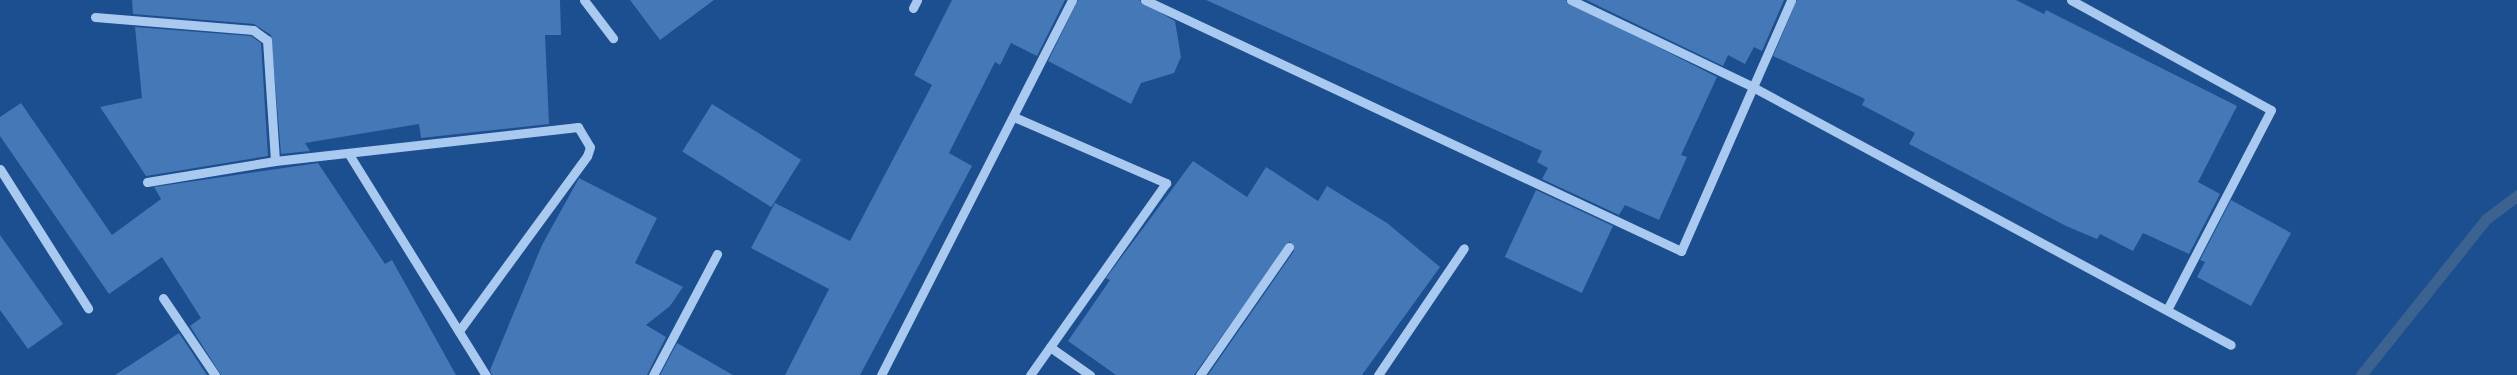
<!DOCTYPE html>
<html>
<head>
<meta charset="utf-8">
<style>
  body { margin:0 }
  #map { position:relative; width:2517px; height:375px; overflow:hidden; background:#1b4f8f; font-family:Barlow,sans-serif }
  div>[style] { position:absolute }
  [style*='--x'] { left:calc(var(--x)*1px); top:calc(var(--y)*1px); width:calc(var(--w)*1px); rotate:calc(var(--a)*1deg) }
  .stream>* { height:11px; margin:-5.5px; padding:0 5.5px; transform-origin:5.5px; border-radius:5.5px; background:#3c6290 }
  .building>* { inset:0; background:#4478b7; transform-origin:0 0 }
  .minor>* { height:9px; margin:-4.5px; padding:0 4.5px; transform-origin:4.5px; border-radius:4.5px; background:#a9c9ee }
  span { translate:-50% -50%; white-space:nowrap; text-align:center; line-height:1.15; -webkit-text-stroke:4.5px #1b4f8f; paint-order:stroke }
</style>
</head>
<body>
<div id="map">
  <div class="stream">
    <i style="--x:2361;--y:375;--w:200;--a:-51.3"></i>
    <i style="--x:2486;--y:219;--w:39;--a:-37"></i>
  </div>
  <div class="building">
    <i style="clip-path:polygon(132px 0,560px 0,561px 35px,545px 35px,549px 124px,421px 138px,419px 124px,305px 143px,310px 151px,281px 154px,271px 35px,254px 24px,133px 14px)"></i>
    <i style="clip-path:polygon(630px 0,714px 0,660px 40px)"></i>
    <i style="clip-path:polygon(952px 0,1065px 0,1037px 56px,1011px 43px,1000px 65px,995px 62px,949px 153px,972px 166px,860px 375px,785px 375px,829px 289px,751px 248px,775px 203px,850px 241px,932px 85px,914px 75px)"></i>
    <i style="clip-path:polygon(1078px 0,1139px 0,1175px 21px,1181px 57px,1174px 73px,1141px 83px,1131px 104px,1048px 61px)"></i>
    <i style="clip-path:polygon(1206px 0,1565px 0,1717px 77px,1681px 155px,1687px 157px,1659px 220px,1625px 205px,1619px 215px,1542px 179px,1548px 168px,1537px 162px,1542px 151px)"></i>
    <i style="clip-path:polygon(1586px 0,1784px 0,1762px 51px,1754px 47px,1745px 64px,1728px 55px,1723px 66px)"></i>
    <i style="clip-path:polygon(1797px 0,2016px 0,2044px 14px,2046px 10px,2237px 106px,2198px 182px,2220px 194px,2189px 254px,2143px 233px,2133px 251px,2100px 234px,2097px 239px,2066px 226px,1909px 144px,1915px 133px,1862px 105px,1865px 99px,1773px 56px)"></i>
    <i style="clip-path:polygon(135px 27px,251px 36px,261px 43px,268px 156px,146px 176px,100px 107px,142px 98px)"></i>
    <i style="clip-path:polygon(21px 103px,112px 235px,161px 199px,154px 187px,318px 163px,385px 264px,392px 260px,456px 375px,221px 375px,190px 326px,201px 318px,162px 257px,109px 294px,0 136px,0 117px)"></i>
    <i style="left:712px;top:104px;width:105px;height:56px;rotate:32deg"></i>
    <i style="clip-path:polygon(1193px 161px,1247px 197px,1266px 167px,1318px 201px,1327px 186px,1387px 223px,1440px 267px,1362px 375px,1208px 375px,1294px 251px,1290px 241px,1194px 375px,1116px 375px,1068px 341px,1110px 280px,1106px 278px)"></i>
    <i style="clip-path:polygon(579px 178px,657px 218px,635px 263px,683px 287px,670px 306px,646px 325px,666px 337px,647px 375px,492px 375px,490px 370px,542px 245px)"></i>
    <i style="left:1536px;top:190px;width:85px;height:74px;rotate:25deg"></i>
    <i style="clip-path:polygon(2231px 200px,2291px 233px,2251px 306px,2197px 277px,2205px 262px,2200px 260px)"></i>
    <i style="clip-path:polygon(0 235px,63px 324px,28px 349px,0 310px)"></i>
    <i style="clip-path:polygon(179px 333px,207px 375px,115px 375px)"></i>
    <i style="clip-path:polygon(677px 343px,733px 375px,660px 375px)"></i>
  </div>
  <div class="minor">
    <i style="--x:584;--y:0;--w:48;--a:52.7"></i>
    <i style="--x:1145;--y:0;--w:592;--a:25.09"></i>
    <i style="--x:1681;--y:251;--w:274;--a:-66.3"></i>
    <i style="--x:1571;--y:0;--w:199;--a:25.5"></i>
    <i style="--x:1751;--y:86;--w:545;--a:28.35"></i>
    <i style="--x:2071;--y:0;--w:228;--a:28.8"></i>
    <i style="--x:2271;--y:110;--w:225;--a:117.5"></i>
    <i style="--x:913;--y:8;--w:9;--a:-63"></i>
    <i style="--x:95;--y:17;--w:159;--a:4.7"></i>
    <i style="--x:253;--y:30;--w:17;--a:36"></i>
    <i style="--x:267;--y:40;--w:121;--a:86.2"></i>
    <i style="--x:1014;--y:117;--w:166;--a:23.5"></i>
    <i style="--x:1166;--y:183;--w:235;--a:125.3"></i>
    <i style="--x:350;--y:156;--w:258;--a:58.2"></i>
    <i style="--x:0;--y:169;--w:165;--a:57.7"></i>
    <i style="--x:147;--y:182;--w:130;--a:-9.3"></i>
    <i style="--x:275;--y:161;--w:305;--a:-6.4"></i>
    <i style="--x:578;--y:127;--w:23;--a:59"></i>
    <i style="--x:590;--y:147;--w:9;--a:108"></i>
    <i style="--x:587;--y:156;--w:217;--a:126.2"></i>
    <i style="--x:163;--y:298;--w:93;--a:56"></i>
    <i style="--x:1050;--y:347;--w:49;--a:35"></i>
    <i style="--x:653;--y:375;--w:137;--a:-62.1"></i>
    <i style="--x:881;--y:375;--w:421;--a:-63"></i>
    <i style="--x:1200;--y:375;--w:156;--a:-55.2"></i>
    <i style="--x:1378;--y:375;--w:153;--a:-55.9"></i>
  </div>
</div>
</body>
</html>
